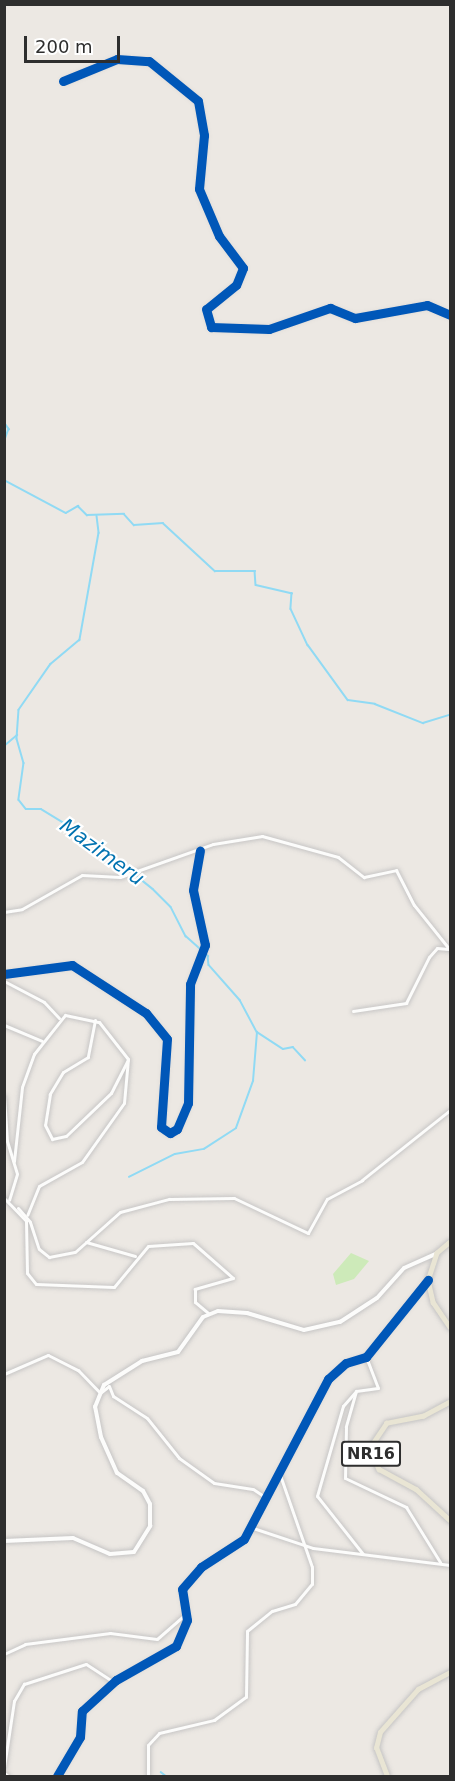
<!DOCTYPE html>
<html>
<head>
<meta charset="utf-8">
<style>
  body { margin:0 }
  #map { position:relative; width:455px; height:1781px; overflow:hidden; background:#ece8e3; font-family:"DejaVu Sans",sans-serif }
  div>[style] { position:absolute }
  [style*='--x'] { left:calc(var(--x)*1px); top:calc(var(--y)*1px); width:calc(var(--w)*1px); rotate:calc(var(--a)*1deg) }
  .green>* { inset:0; background:#cdeab9 }
  .stream>* { height:1.5px; margin:-0.75px; padding:0 0.75px; transform-origin:0.75px; border-radius:0.75px; background:#90daf4 }
  .roads { filter:drop-shadow(0 0 2px #c5c4c4) drop-shadow(0 0 2px #c5c4c4) }
  .street>* { height:3px; margin:-1.5px; padding:0 1.5px; transform-origin:1.5px; border-radius:1.5px; background:#fcfcfb }
  .secondary>* { height:4px; margin:-2px; padding:0 2px; transform-origin:2px; border-radius:2px; background:#fcfcfb }
  .primary>* { height:4.5px; margin:-2.25px; padding:0 2.25px; transform-origin:2.25px; border-radius:2.25px; background:#e9e5d4 }
  .cycleway>* { height:9px; margin:-4.5px; padding:0 4.5px; transform-origin:4.5px; border-radius:4.5px; background:#0057b8 }
  span { translate:-50% -50%; white-space:nowrap; text-align:center; line-height:1.15; -webkit-text-stroke:4.5px #fff; paint-order:stroke }
  .shield-label span { padding:2px 4px; background:#fff; border:2px solid; border-radius:4px; -webkit-text-stroke-width:0 }
  .shield-label { font-size:16px; color:#2e2e2e; font-weight:700 }
  .water-label { font-size:20px; color:#0072b0; font-style:italic }
  .frame { position:absolute; inset:0; border:6px solid #2e2e2e; pointer-events:none }
  .scale { position:absolute; left:24px; top:36px; width:96px; height:27px; box-sizing:border-box; border:3px solid #2e2e2e; border-top:0; padding-left:8px; font-size:18px; line-height:21px; white-space:nowrap; color:#2e2e2e; -webkit-text-stroke:4px #fff; paint-order:stroke }
</style>
</head>
<body>
<div id="map">
  <div class="green">
    <i style="clip-path:polygon(351px 1253px,369px 1261px,354px 1279px,336px 1285px,333px 1274px)"></i>
  </div>
  <div class="stream">
    <i style="--x:4;--y:422;--w:9;--a:54"></i>
    <i style="--x:9;--y:429;--w:15;--a:110"></i>
    <i style="--x:4;--y:480;--w:70;--a:28"></i>
    <i style="--x:66;--y:513;--w:14;--a:-30"></i>
    <i style="--x:78;--y:506;--w:13;--a:45"></i>
    <i style="--x:87;--y:515;--w:37;--a:-2"></i>
    <i style="--x:124;--y:514;--w:15;--a:48"></i>
    <i style="--x:134;--y:525;--w:29;--a:-4"></i>
    <i style="--x:163;--y:523;--w:71;--a:42.7"></i>
    <i style="--x:215;--y:571;--w:40;--a:0"></i>
    <i style="--x:255;--y:571;--w:14;--a:86"></i>
    <i style="--x:256;--y:585;--w:37;--a:13"></i>
    <i style="--x:292;--y:593;--w:16;--a:94"></i>
    <i style="--x:291;--y:609;--w:40;--a:65"></i>
    <i style="--x:308;--y:645;--w:68;--a:54"></i>
    <i style="--x:348;--y:700;--w:27;--a:8"></i>
    <i style="--x:375;--y:704;--w:52;--a:21.6"></i>
    <i style="--x:423;--y:723;--w:28;--a:-17"></i>
    <i style="--x:97;--y:516;--w:17;--a:83"></i>
    <i style="--x:99;--y:533;--w:109;--a:100.1"></i>
    <i style="--x:80;--y:640;--w:38;--a:140"></i>
    <i style="--x:51;--y:664;--w:56;--a:124.8"></i>
    <i style="--x:19;--y:710;--w:29;--a:94"></i>
    <i style="--x:17;--y:739;--w:25;--a:74"></i>
    <i style="--x:24;--y:763;--w:37;--a:98"></i>
    <i style="--x:19;--y:800;--w:11;--a:52"></i>
    <i style="--x:26;--y:809;--w:15;--a:0"></i>
    <i style="--x:41;--y:809;--w:60;--a:31.3"></i>
    <i style="--x:92;--y:840;--w:78;--a:38.8"></i>
    <i style="--x:153;--y:889;--w:25;--a:45"></i>
    <i style="--x:171;--y:907;--w:33;--a:63"></i>
    <i style="--x:186;--y:936;--w:30;--a:42"></i>
    <i style="--x:208;--y:956;--w:9;--a:84"></i>
    <i style="--x:209;--y:965;--w:47;--a:48.5"></i>
    <i style="--x:240;--y:1000;--w:36;--a:62"></i>
    <i style="--x:257;--y:1032;--w:31;--a:33"></i>
    <i style="--x:283;--y:1049;--w:10;--a:-11"></i>
    <i style="--x:293;--y:1047;--w:18;--a:47"></i>
    <i style="--x:4;--y:746;--w:17;--a:-40"></i>
    <i style="--x:129;--y:1177;--w:51;--a:-26.6"></i>
    <i style="--x:175;--y:1154;--w:29;--a:-10"></i>
    <i style="--x:204;--y:1149;--w:38;--a:-33"></i>
    <i style="--x:236;--y:1128;--w:50;--a:-70.1"></i>
    <i style="--x:253;--y:1081;--w:49;--a:-85.3"></i>
    <i style="--x:161;--y:1772;--w:6;--a:39"></i>
  </div>
  <div class="roads">
    <div class="street">
      <i style="--x:63;--y:81;--w:58;--a:-22.2"></i>
      <i style="--x:117;--y:59;--w:32;--a:4"></i>
      <i style="--x:149;--y:61;--w:63;--a:39.2"></i>
      <i style="--x:198;--y:101;--w:35;--a:80"></i>
      <i style="--x:204;--y:135;--w:54;--a:95.3"></i>
      <i style="--x:199;--y:189;--w:51;--a:66.9"></i>
      <i style="--x:219;--y:236;--w:40;--a:53"></i>
      <i style="--x:243;--y:268;--w:18;--a:112"></i>
      <i style="--x:236;--y:285;--w:38;--a:141"></i>
      <i style="--x:206;--y:309;--w:19;--a:74"></i>
      <i style="--x:211;--y:327;--w:58;--a:2"></i>
      <i style="--x:269;--y:329;--w:65;--a:-19"></i>
      <i style="--x:330;--y:308;--w:27;--a:22"></i>
      <i style="--x:355;--y:318;--w:73;--a:-10.2"></i>
      <i style="--x:427;--y:305;--w:25;--a:23"></i>
      <i style="--x:4;--y:912;--w:18;--a:-9"></i>
      <i style="--x:22;--y:909;--w:69;--a:-29.5"></i>
      <i style="--x:82;--y:875;--w:38;--a:3"></i>
      <i style="--x:120;--y:877;--w:99;--a:-19.5"></i>
      <i style="--x:213;--y:844;--w:50;--a:-9.3"></i>
      <i style="--x:262;--y:836;--w:79;--a:15.4"></i>
      <i style="--x:338;--y:857;--w:33;--a:38"></i>
      <i style="--x:364;--y:877;--w:33;--a:-12"></i>
      <i style="--x:396;--y:870;--w:39;--a:63"></i>
      <i style="--x:414;--y:905;--w:58;--a:51.3"></i>
      <i style="--x:4;--y:974;--w:69;--a:-7.5"></i>
      <i style="--x:72;--y:965;--w:88;--a:33"></i>
      <i style="--x:146;--y:1013;--w:33;--a:51"></i>
      <i style="--x:167;--y:1039;--w:88;--a:93.9"></i>
      <i style="--x:161;--y:1127;--w:11;--a:34"></i>
      <i style="--x:170;--y:1133;--w:8;--a:-30"></i>
      <i style="--x:177;--y:1129;--w:28;--a:-67"></i>
      <i style="--x:188;--y:1103;--w:119;--a:-89"></i>
      <i style="--x:190;--y:984;--w:42;--a:-69"></i>
      <i style="--x:205;--y:945;--w:56;--a:-102.3"></i>
      <i style="--x:193;--y:890;--w:40;--a:-80"></i>
      <i style="--x:4;--y:981;--w:45;--a:27.7"></i>
      <i style="--x:44;--y:1002;--w:22;--a:47"></i>
      <i style="--x:353;--y:1011;--w:54;--a:-8.6"></i>
      <i style="--x:406;--y:1003;--w:51;--a:-63.4"></i>
      <i style="--x:429;--y:957;--w:12;--a:-48"></i>
      <i style="--x:437;--y:948;--w:11;--a:5"></i>
      <i style="--x:95;--y:1020;--w:38;--a:101"></i>
      <i style="--x:88;--y:1057;--w:29;--a:149"></i>
      <i style="--x:63;--y:1072;--w:26;--a:121"></i>
      <i style="--x:50;--y:1094;--w:31;--a:99"></i>
      <i style="--x:45;--y:1125;--w:16;--a:63"></i>
      <i style="--x:52;--y:1139;--w:14;--a:-12"></i>
      <i style="--x:66;--y:1136;--w:62;--a:-43.7"></i>
      <i style="--x:111;--y:1093;--w:37;--a:-63"></i>
      <i style="--x:4;--y:1025;--w:41;--a:22.8"></i>
      <i style="--x:4;--y:1096;--w:45;--a:86.2"></i>
      <i style="--x:7;--y:1141;--w:34;--a:73"></i>
      <i style="--x:17;--y:1174;--w:27;--a:107"></i>
      <i style="--x:14;--y:1161;--w:74;--a:-83.8"></i>
      <i style="--x:22;--y:1087;--w:35;--a:-70"></i>
      <i style="--x:34;--y:1054;--w:50;--a:-51.5"></i>
      <i style="--x:65;--y:1015;--w:35;--a:12"></i>
      <i style="--x:99;--y:1022;--w:47;--a:51.9"></i>
      <i style="--x:128;--y:1059;--w:44;--a:95.2"></i>
      <i style="--x:124;--y:1103;--w:72;--a:125.4"></i>
      <i style="--x:82;--y:1162;--w:49;--a:150.8"></i>
      <i style="--x:39;--y:1186;--w:31;--a:112"></i>
      <i style="--x:4;--y:1198;--w:32;--a:46"></i>
      <i style="--x:26;--y:1221;--w:52;--a:88.9"></i>
      <i style="--x:27;--y:1273;--w:14;--a:51"></i>
      <i style="--x:36;--y:1284;--w:78;--a:2.2"></i>
      <i style="--x:114;--y:1287;--w:53;--a:-50.3"></i>
      <i style="--x:148;--y:1246;--w:45;--a:-3.8"></i>
      <i style="--x:193;--y:1243;--w:53;--a:41.2"></i>
      <i style="--x:233;--y:1278;--w:40;--a:164"></i>
      <i style="--x:195;--y:1289;--w:13;--a:90"></i>
      <i style="--x:195;--y:1302;--w:17;--a:40"></i>
      <i style="--x:18;--y:1208;--w:18;--a:49"></i>
      <i style="--x:30;--y:1222;--w:28;--a:72"></i>
      <i style="--x:39;--y:1249;--w:13;--a:39"></i>
      <i style="--x:49;--y:1257;--w:26;--a:-11"></i>
      <i style="--x:75;--y:1252;--w:60;--a:-41.6"></i>
      <i style="--x:120;--y:1212;--w:51;--a:-14.9"></i>
      <i style="--x:169;--y:1199;--w:65;--a:-0.9"></i>
      <i style="--x:234;--y:1198;--w:82;--a:25.3"></i>
      <i style="--x:308;--y:1233;--w:39;--a:-61"></i>
      <i style="--x:327;--y:1199;--w:40;--a:-28"></i>
      <i style="--x:362;--y:1180;--w:112;--a:-38.5"></i>
      <i style="--x:86;--y:1242;--w:51;--a:15.9"></i>
      <i style="--x:4;--y:1374;--w:48;--a:-23.4"></i>
      <i style="--x:48;--y:1355;--w:34;--a:27"></i>
      <i style="--x:78;--y:1370;--w:32;--a:46"></i>
      <i style="--x:100;--y:1393;--w:11;--a:-38"></i>
      <i style="--x:109;--y:1386;--w:11;--a:68"></i>
      <i style="--x:113;--y:1396;--w:40;--a:32.9"></i>
      <i style="--x:147;--y:1418;--w:51;--a:51.3"></i>
      <i style="--x:179;--y:1458;--w:43;--a:35.5"></i>
      <i style="--x:214;--y:1483;--w:39;--a:9"></i>
      <i style="--x:253;--y:1489;--w:14;--a:34"></i>
      <i style="--x:356;--y:1391;--w:37;--a:106"></i>
      <i style="--x:346;--y:1427;--w:51;--a:91.1"></i>
      <i style="--x:345;--y:1478;--w:68;--a:25.4"></i>
      <i style="--x:406;--y:1507;--w:65;--a:58.3"></i>
      <i style="--x:250;--y:1527;--w:66;--a:18.4"></i>
      <i style="--x:313;--y:1548;--w:138;--a:7.1"></i>
      <i style="--x:363;--y:1554;--w:74;--a:-128.4"></i>
      <i style="--x:317;--y:1496;--w:94;--a:-73.9"></i>
      <i style="--x:343;--y:1406;--w:20;--a:-49"></i>
      <i style="--x:356;--y:1391;--w:22;--a:-8"></i>
      <i style="--x:378;--y:1388;--w:33;--a:-111"></i>
      <i style="--x:4;--y:1654;--w:23;--a:-25"></i>
      <i style="--x:25;--y:1644;--w:86;--a:-7.4"></i>
      <i style="--x:110;--y:1633;--w:47;--a:7.3"></i>
      <i style="--x:157;--y:1639;--w:37;--a:-41"></i>
      <i style="--x:4;--y:1767;--w:67;--a:-81.4"></i>
      <i style="--x:14;--y:1701;--w:20;--a:-60"></i>
      <i style="--x:24;--y:1684;--w:65;--a:-17.9"></i>
      <i style="--x:86;--y:1664;--w:33;--a:33"></i>
      <i style="--x:4;--y:1773;--w:5;--a:37"></i>
      <i style="--x:57;--y:1776;--w:45;--a:-59.5"></i>
      <i style="--x:80;--y:1737;--w:26;--a:-86"></i>
      <i style="--x:82;--y:1711;--w:46;--a:-42.4"></i>
      <i style="--x:116;--y:1680;--w:69;--a:-29.5"></i>
      <i style="--x:176;--y:1646;--w:28;--a:-67"></i>
      <i style="--x:187;--y:1620;--w:31;--a:-99"></i>
      <i style="--x:182;--y:1589;--w:29;--a:-49"></i>
      <i style="--x:201;--y:1567;--w:51;--a:-33.1"></i>
      <i style="--x:244;--y:1539;--w:181;--a:-62.3"></i>
      <i style="--x:328;--y:1379;--w:24;--a:-42"></i>
      <i style="--x:346;--y:1363;--w:21;--a:-17"></i>
      <i style="--x:366;--y:1357;--w:99;--a:-51.2"></i>
      <i style="--x:148;--y:1776;--w:31;--a:-90"></i>
      <i style="--x:148;--y:1745;--w:16;--a:-47"></i>
      <i style="--x:159;--y:1733;--w:57;--a:-13.3"></i>
      <i style="--x:214;--y:1720;--w:39;--a:-36"></i>
      <i style="--x:246;--y:1697;--w:66;--a:-89.1"></i>
      <i style="--x:247;--y:1631;--w:32;--a:-39"></i>
      <i style="--x:272;--y:1611;--w:24;--a:-17"></i>
      <i style="--x:295;--y:1604;--w:26;--a:-50"></i>
      <i style="--x:312;--y:1584;--w:17;--a:-90"></i>
      <i style="--x:312;--y:1567;--w:101;--a:-109.2"></i>
    </div>
    <div class="secondary">
      <i style="--x:4;--y:1541;--w:69;--a:-2.5"></i>
      <i style="--x:73;--y:1538;--w:40;--a:23.4"></i>
      <i style="--x:110;--y:1554;--w:24;--a:-5"></i>
      <i style="--x:134;--y:1552;--w:31;--a:-58"></i>
      <i style="--x:150;--y:1526;--w:22;--a:-90"></i>
      <i style="--x:150;--y:1504;--w:15;--a:-118"></i>
      <i style="--x:143;--y:1491;--w:32;--a:-145"></i>
      <i style="--x:117;--y:1473;--w:39;--a:-114"></i>
      <i style="--x:101;--y:1437;--w:31;--a:-101"></i>
      <i style="--x:95;--y:1407;--w:24;--a:-68"></i>
      <i style="--x:104;--y:1385;--w:45;--a:-32.3"></i>
      <i style="--x:142;--y:1361;--w:37;--a:-14"></i>
      <i style="--x:178;--y:1352;--w:43;--a:-54.5"></i>
      <i style="--x:203;--y:1317;--w:16;--a:-22"></i>
      <i style="--x:218;--y:1311;--w:29;--a:4"></i>
      <i style="--x:247;--y:1313;--w:59;--a:16.6"></i>
      <i style="--x:304;--y:1330;--w:37;--a:-13"></i>
      <i style="--x:340;--y:1322;--w:44;--a:-33"></i>
      <i style="--x:377;--y:1298;--w:40;--a:-48"></i>
      <i style="--x:404;--y:1268;--w:36;--a:-24"></i>
    </div>
    <div class="primary">
      <i style="--x:450;--y:1242;--w:17;--a:140"></i>
      <i style="--x:437;--y:1253;--w:28;--a:108"></i>
      <i style="--x:428;--y:1280;--w:23;--a:77"></i>
      <i style="--x:433;--y:1302;--w:30;--a:56"></i>
      <i style="--x:450;--y:1402;--w:30;--a:152"></i>
      <i style="--x:424;--y:1416;--w:38;--a:169"></i>
      <i style="--x:387;--y:1423;--w:30;--a:124"></i>
      <i style="--x:370;--y:1448;--w:23;--a:67"></i>
      <i style="--x:379;--y:1469;--w:42;--a:28.4"></i>
      <i style="--x:416;--y:1489;--w:46;--a:42.4"></i>
      <i style="--x:387;--y:1776;--w:30;--a:-111"></i>
      <i style="--x:376;--y:1748;--w:16;--a:-76"></i>
      <i style="--x:380;--y:1732;--w:57;--a:-48.5"></i>
      <i style="--x:418;--y:1689;--w:36;--a:-28"></i>
    </div>
  </div>
  <div class="cycleway">
    <i style="--x:63;--y:81;--w:58;--a:-22.2"></i>
    <i style="--x:117;--y:59;--w:32;--a:4"></i>
    <i style="--x:149;--y:61;--w:63;--a:39.2"></i>
    <i style="--x:198;--y:101;--w:35;--a:80"></i>
    <i style="--x:204;--y:135;--w:54;--a:95.3"></i>
    <i style="--x:199;--y:189;--w:51;--a:66.9"></i>
    <i style="--x:219;--y:236;--w:40;--a:53"></i>
    <i style="--x:243;--y:268;--w:18;--a:112"></i>
    <i style="--x:236;--y:285;--w:38;--a:141"></i>
    <i style="--x:206;--y:309;--w:19;--a:74"></i>
    <i style="--x:211;--y:327;--w:58;--a:2"></i>
    <i style="--x:269;--y:329;--w:65;--a:-19"></i>
    <i style="--x:330;--y:308;--w:27;--a:22"></i>
    <i style="--x:355;--y:318;--w:73;--a:-10.2"></i>
    <i style="--x:427;--y:305;--w:25;--a:23"></i>
    <i style="--x:4;--y:974;--w:69;--a:-7.5"></i>
    <i style="--x:72;--y:965;--w:88;--a:33"></i>
    <i style="--x:146;--y:1013;--w:33;--a:51"></i>
    <i style="--x:167;--y:1039;--w:88;--a:93.9"></i>
    <i style="--x:161;--y:1127;--w:11;--a:34"></i>
    <i style="--x:170;--y:1133;--w:8;--a:-30"></i>
    <i style="--x:177;--y:1129;--w:28;--a:-67"></i>
    <i style="--x:188;--y:1103;--w:119;--a:-89"></i>
    <i style="--x:190;--y:984;--w:42;--a:-69"></i>
    <i style="--x:205;--y:945;--w:56;--a:-102.3"></i>
    <i style="--x:193;--y:890;--w:40;--a:-80"></i>
    <i style="--x:57;--y:1776;--w:45;--a:-59.5"></i>
    <i style="--x:80;--y:1737;--w:26;--a:-86"></i>
    <i style="--x:82;--y:1711;--w:46;--a:-42.4"></i>
    <i style="--x:116;--y:1680;--w:69;--a:-29.5"></i>
    <i style="--x:176;--y:1646;--w:28;--a:-67"></i>
    <i style="--x:187;--y:1620;--w:31;--a:-99"></i>
    <i style="--x:182;--y:1589;--w:29;--a:-49"></i>
    <i style="--x:201;--y:1567;--w:51;--a:-33.1"></i>
    <i style="--x:244;--y:1539;--w:181;--a:-62.3"></i>
    <i style="--x:328;--y:1379;--w:24;--a:-42"></i>
    <i style="--x:346;--y:1363;--w:21;--a:-17"></i>
    <i style="--x:366;--y:1357;--w:99;--a:-51.2"></i>
  </div>
  <div class="shield-label">
    <span style="left:371px;top:1454px">NR16</span>
  </div>
  <div class="water-label">
    <span style="left:102px;top:852px;rotate:36deg">Mazimeru</span>
  </div>
  <div class="frame"></div>
  <div class="scale">200 m</div>
</div>
</body>
</html>
